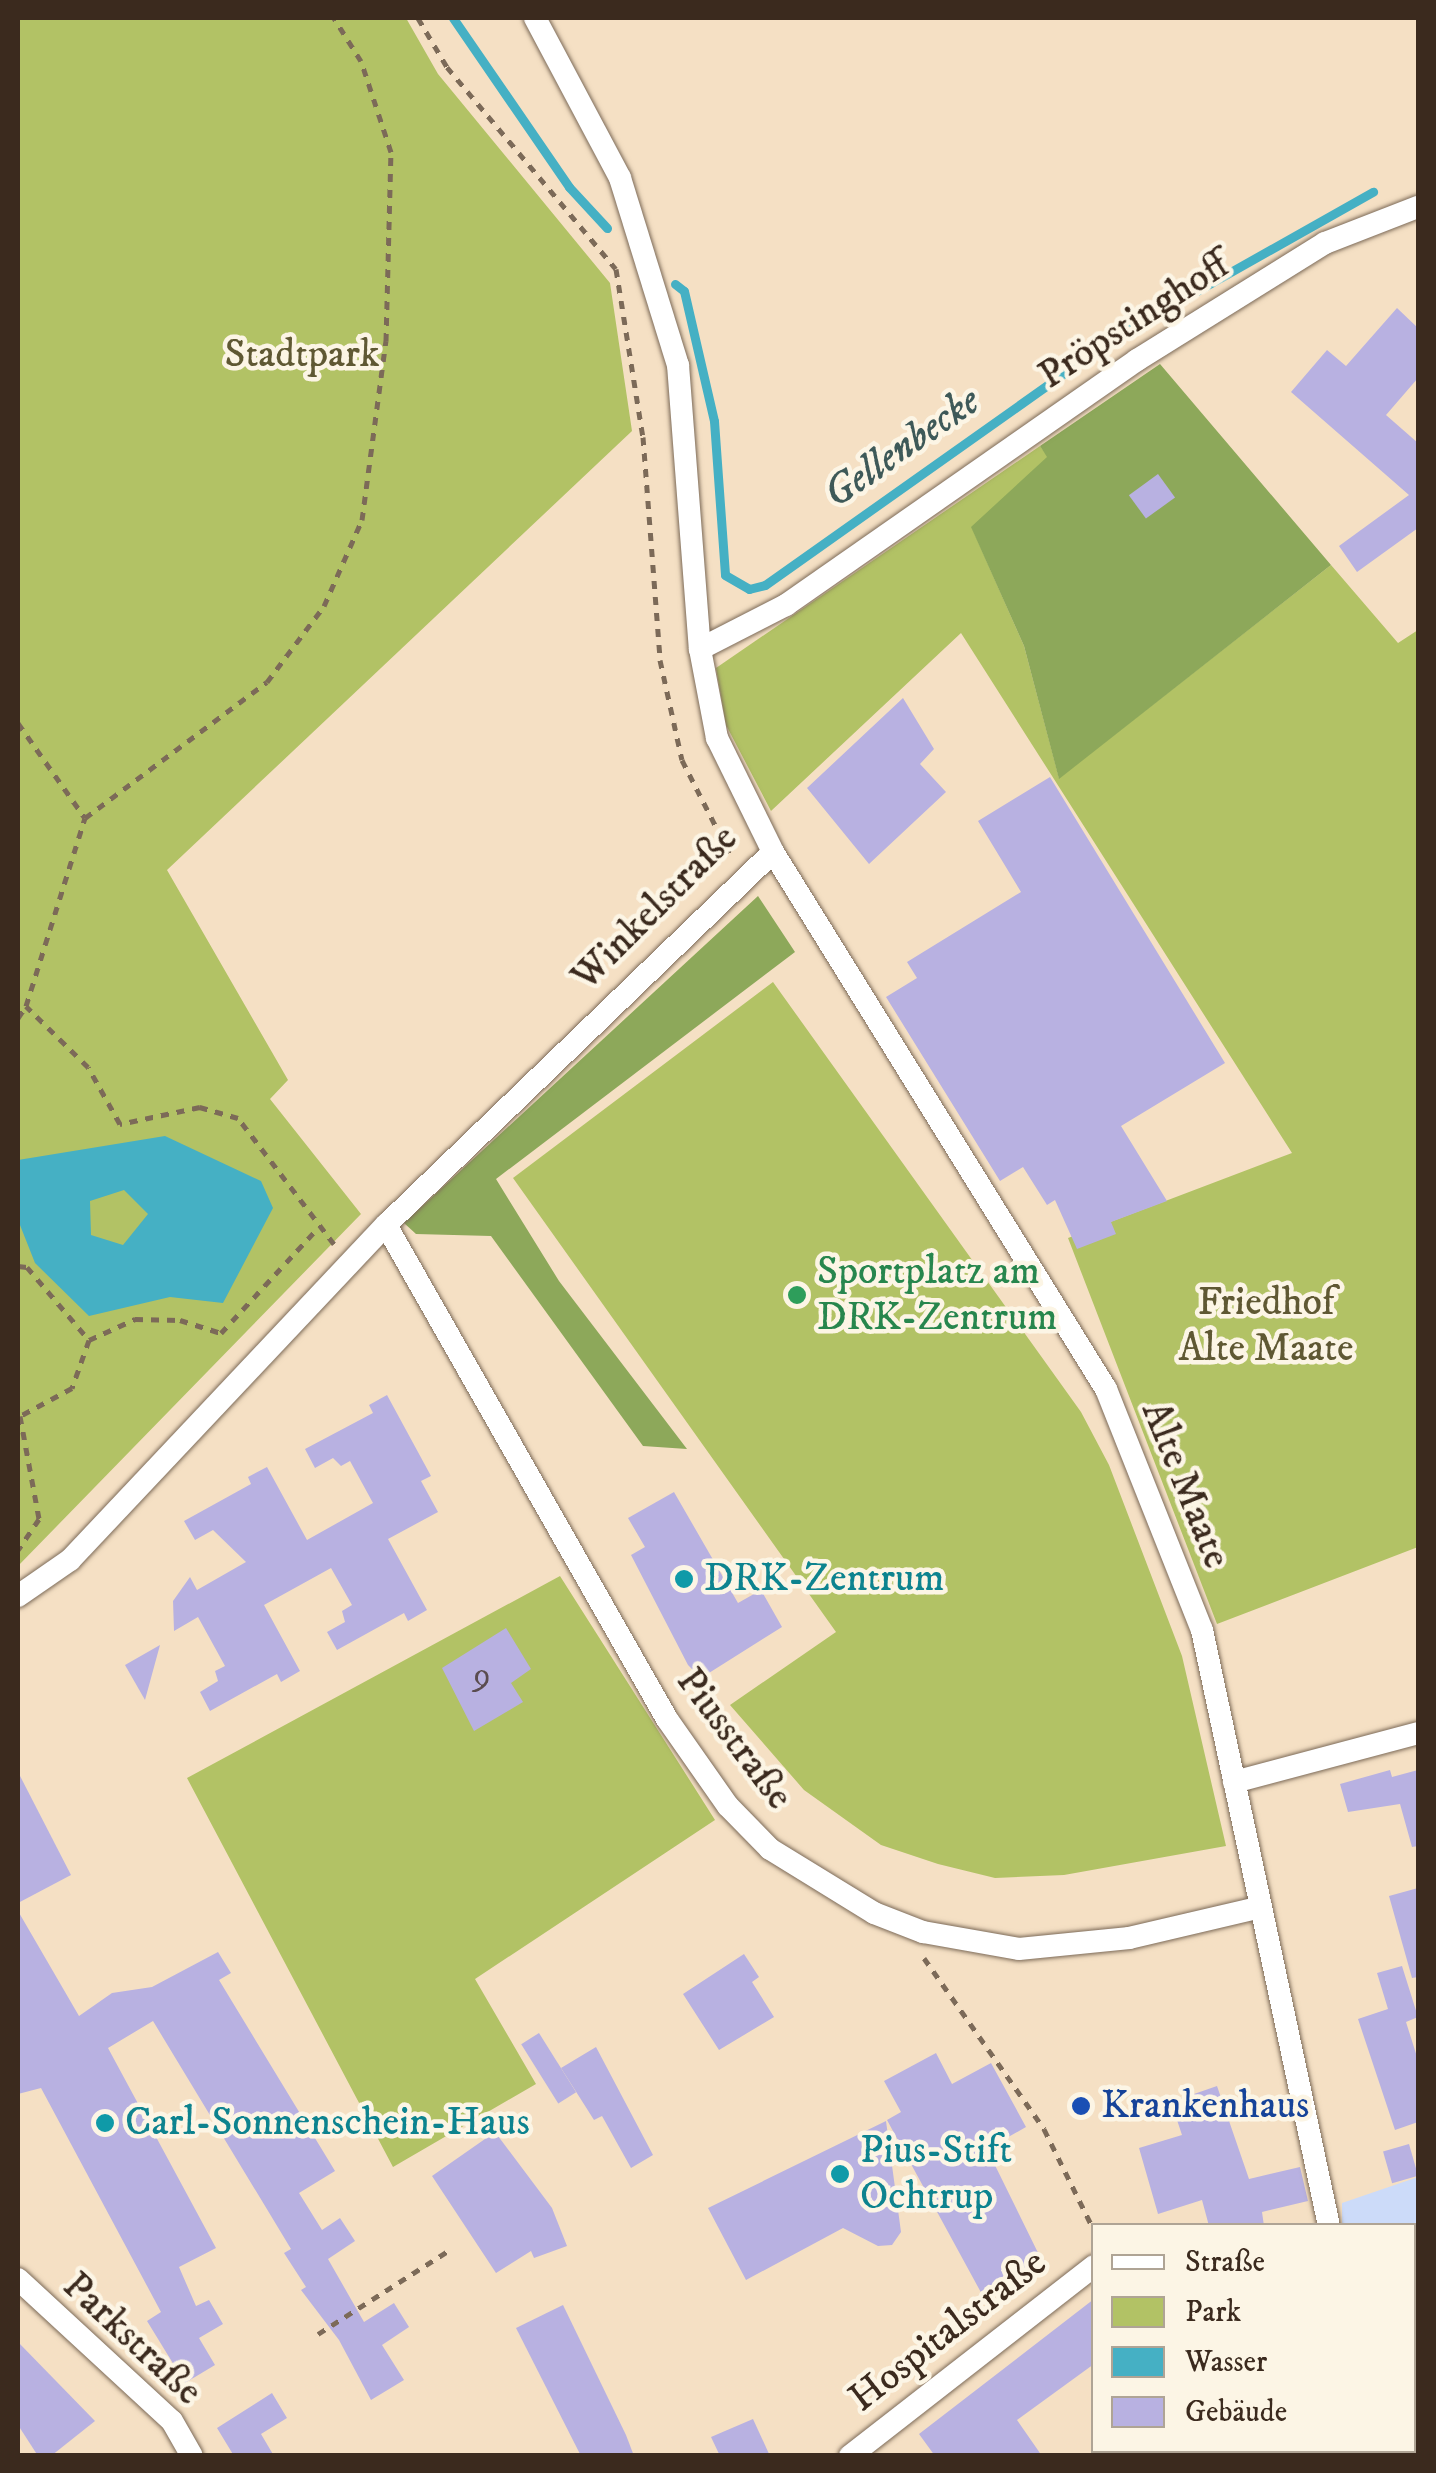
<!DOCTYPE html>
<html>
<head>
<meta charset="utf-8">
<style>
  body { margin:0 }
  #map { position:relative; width:1436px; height:2473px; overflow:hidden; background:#f5e0c4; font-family:"IM FELL DW Pica",serif }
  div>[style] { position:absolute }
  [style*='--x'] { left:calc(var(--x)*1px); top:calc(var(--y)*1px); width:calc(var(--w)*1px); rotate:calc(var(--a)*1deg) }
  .built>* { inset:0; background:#ccdbf9 }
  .green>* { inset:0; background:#b2c265 }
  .forest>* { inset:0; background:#8da85a }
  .water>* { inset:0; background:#45b0c4 }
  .stream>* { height:9px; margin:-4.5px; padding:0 4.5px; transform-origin:4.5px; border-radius:4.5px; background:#45b0c4 }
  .building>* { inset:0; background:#b8b1e1; transform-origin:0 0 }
  .path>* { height:5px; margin-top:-2.5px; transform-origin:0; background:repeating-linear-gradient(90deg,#7c6a58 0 8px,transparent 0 16px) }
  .roads { filter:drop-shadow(0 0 2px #7c6a58) drop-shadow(0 0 2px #7c6a58) }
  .minor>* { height:22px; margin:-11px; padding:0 11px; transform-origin:11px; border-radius:11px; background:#fff }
  .dots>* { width:28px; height:28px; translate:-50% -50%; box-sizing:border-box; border:5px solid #fcf5e5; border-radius:50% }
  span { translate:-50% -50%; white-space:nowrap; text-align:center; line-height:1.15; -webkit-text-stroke:9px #fcf5e5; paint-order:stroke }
  .number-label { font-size:35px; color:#5a4c4f }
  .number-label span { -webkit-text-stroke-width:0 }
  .street-label { font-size:40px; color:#3b2a1e }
  .park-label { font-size:40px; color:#5f5833 }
  .leisure-label { font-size:40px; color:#27864d }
  .left { translate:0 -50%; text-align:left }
  .culture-label { font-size:40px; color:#0d838f }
  .transit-label { font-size:40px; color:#164399 }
  .water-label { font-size:42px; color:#3e5958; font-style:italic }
  .frame { position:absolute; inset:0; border:20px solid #3b2a1e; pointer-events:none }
  .legend { position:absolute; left:1091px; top:2223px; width:325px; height:230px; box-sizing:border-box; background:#fcf5e5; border:2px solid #afa495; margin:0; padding:12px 18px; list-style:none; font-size:30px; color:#3b2a1e }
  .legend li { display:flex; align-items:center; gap:20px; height:50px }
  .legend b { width:50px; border:2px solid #afa495 }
</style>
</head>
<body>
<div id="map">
  <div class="built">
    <i style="clip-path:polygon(1418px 2177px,1418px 2455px,1355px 2455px,1353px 2451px,1414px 2450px,1414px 2226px,1342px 2225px,1342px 2203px)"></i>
  </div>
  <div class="green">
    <i style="clip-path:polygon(18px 18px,406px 18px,438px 74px,610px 283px,632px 431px,167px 870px,288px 1080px,270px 1099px,361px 1214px,18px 1566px)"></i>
    <i style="clip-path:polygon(1040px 446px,1048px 457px,972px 528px,1024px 646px,1059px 778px,1331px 565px,1398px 643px,1418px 630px,1418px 1547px,1217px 1624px,1068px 1238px,1292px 1153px,961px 633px,771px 811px,726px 725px,716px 668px)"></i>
    <i style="clip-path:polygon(773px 982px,1081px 1412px,1109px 1465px,1182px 1656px,1226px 1846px,1064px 1875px,995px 1878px,938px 1864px,881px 1845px,804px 1790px,730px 1705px,836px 1632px,513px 1178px)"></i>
    <i style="clip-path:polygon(560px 1576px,715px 1820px,475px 1979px,536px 2084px,393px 2167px,187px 1778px)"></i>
  </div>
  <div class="forest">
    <i style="clip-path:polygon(1160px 364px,1331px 565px,1059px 779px,1024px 646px,971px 527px,1047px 457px,1040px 446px)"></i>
    <i style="clip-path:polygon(758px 896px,795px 952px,496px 1179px,559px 1281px,687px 1449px,643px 1446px,491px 1236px,416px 1234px,404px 1223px)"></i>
  </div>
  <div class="water">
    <i style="clip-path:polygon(evenodd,165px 1136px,261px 1181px,273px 1208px,223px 1303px,170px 1297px,89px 1316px,35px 1263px,18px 1220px,18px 1160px,165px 1136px,124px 1190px,148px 1214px,123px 1245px,91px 1235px,90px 1201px,124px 1190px)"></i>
  </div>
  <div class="stream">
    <i style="--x:453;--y:18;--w:205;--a:55.5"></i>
    <i style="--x:569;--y:187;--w:56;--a:47.2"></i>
    <i style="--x:675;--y:284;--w:11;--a:38"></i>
    <i style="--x:684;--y:291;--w:133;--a:77"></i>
    <i style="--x:714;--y:421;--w:154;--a:85.9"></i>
    <i style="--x:725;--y:575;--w:28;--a:30"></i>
    <i style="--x:749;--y:589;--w:16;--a:-14"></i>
    <i style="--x:765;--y:585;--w:431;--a:-35.3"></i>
    <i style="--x:1117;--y:336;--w:294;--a:-29.4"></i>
  </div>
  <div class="building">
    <i style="clip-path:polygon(1397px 308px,1418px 328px,1418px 378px,1386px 415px,1418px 443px,1418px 528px,1357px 572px,1339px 546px,1409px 495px,1291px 392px,1327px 350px,1346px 366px)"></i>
    <i style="left:1158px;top:474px;width:29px;height:36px;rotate:54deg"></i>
    <i style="clip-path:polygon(903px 698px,934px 749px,920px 764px,946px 792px,869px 864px,807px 788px)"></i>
    <i style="clip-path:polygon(1050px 777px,1225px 1063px,1121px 1126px,1167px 1201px,1111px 1222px,1116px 1234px,1077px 1249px,1055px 1200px,1047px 1205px,1023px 1167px,1000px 1181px,886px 997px,917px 978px,907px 962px,1021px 892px,978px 821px)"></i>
    <i style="clip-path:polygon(387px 1395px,431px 1476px,421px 1481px,438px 1512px,388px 1539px,427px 1610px,408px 1621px,404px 1613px,337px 1650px,327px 1632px,345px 1622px,342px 1611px,352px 1605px,331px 1568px,264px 1605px,300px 1671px,281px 1682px,277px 1674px,210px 1711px,200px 1692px,218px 1681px,215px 1671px,225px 1666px,198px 1617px,174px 1631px,173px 1601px,190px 1577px,197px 1590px,246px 1562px,213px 1530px,195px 1540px,184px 1521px,251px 1484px,248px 1477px,267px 1467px,307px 1540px,373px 1503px,350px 1461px,341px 1466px,333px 1458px,315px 1468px,305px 1449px,373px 1413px,369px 1405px)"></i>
    <i style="clip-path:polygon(674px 1492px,738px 1603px,761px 1590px,782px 1627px,701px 1678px,688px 1665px,631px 1555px,645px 1547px,628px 1518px)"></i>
    <i style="clip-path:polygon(506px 1628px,531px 1669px,511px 1683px,523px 1702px,474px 1731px,442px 1668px)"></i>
    <i style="clip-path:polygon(160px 1645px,145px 1700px,125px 1665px)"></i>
    <i style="clip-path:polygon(1390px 1770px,1392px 1777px,1418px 1770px,1418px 1846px,1412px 1847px,1400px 1804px,1348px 1812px,1340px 1784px)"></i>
    <i style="clip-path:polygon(18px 1772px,71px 1875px,18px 1903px)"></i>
    <i style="clip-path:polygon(1418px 1888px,1418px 1977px,1412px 1978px,1389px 1896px)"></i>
    <i style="clip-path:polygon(18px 1911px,79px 2016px,112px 1993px,152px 1987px,218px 1952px,231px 1973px,219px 1980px,335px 2171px,299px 2193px,322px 2230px,340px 2218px,355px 2241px,328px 2259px,364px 2322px,394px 2303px,409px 2327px,382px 2345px,404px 2380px,371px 2400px,339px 2340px,301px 2290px,306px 2287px,284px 2253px,291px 2249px,153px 2021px,108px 2048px,216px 2248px,179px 2267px,196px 2306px,209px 2300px,223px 2324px,199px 2338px,215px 2365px,185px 2383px,147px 2321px,161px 2312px,41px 2088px,18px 2094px)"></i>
    <i style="clip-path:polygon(744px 1954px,759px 1977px,752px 1982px,774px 2017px,719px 2050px,683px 1994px)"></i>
    <i style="clip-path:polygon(1402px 1966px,1418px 2017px,1406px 2022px,1418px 2060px,1418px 2122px,1395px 2130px,1358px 2019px,1388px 2009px,1377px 1973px)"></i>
    <i style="left:539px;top:2033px;width:70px;height:21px;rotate:58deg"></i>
    <i style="clip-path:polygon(596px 2047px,653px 2155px,631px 2168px,602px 2116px,594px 2120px,561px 2068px)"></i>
    <i style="clip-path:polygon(936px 2053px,952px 2084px,991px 2063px,1026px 2127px,987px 2149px,1044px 2265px,984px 2298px,887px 2120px,901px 2112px,884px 2081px)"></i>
    <i style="clip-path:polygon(1217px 2086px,1249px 2179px,1300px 2167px,1308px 2201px,1262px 2212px,1264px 2226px,1209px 2226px,1202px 2200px,1158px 2214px,1139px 2148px,1182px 2135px,1171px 2102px)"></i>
    <i style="clip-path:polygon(886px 2121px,901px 2232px,892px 2245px,878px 2246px,843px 2228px,746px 2280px,708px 2208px)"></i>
    <i style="clip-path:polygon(495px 2132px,552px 2208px,567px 2246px,534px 2258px,531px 2251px,496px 2273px,432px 2176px)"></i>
    <i style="left:1409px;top:2144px;width:33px;height:27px;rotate:74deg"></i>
    <i style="clip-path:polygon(1094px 2299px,1094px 2364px,1017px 2420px,1042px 2456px,935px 2456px,919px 2434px)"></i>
    <i style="clip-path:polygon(563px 2305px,626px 2435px,634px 2456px,581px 2456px,516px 2328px)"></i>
    <i style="clip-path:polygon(18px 2342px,95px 2421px,51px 2456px,38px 2456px,18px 2425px)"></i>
    <i style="clip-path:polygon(272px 2393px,287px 2418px,261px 2434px,274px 2456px,234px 2456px,217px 2428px)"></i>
    <i style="clip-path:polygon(753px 2419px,770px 2456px,720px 2456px,711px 2437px)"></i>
  </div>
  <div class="path">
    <i style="--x:418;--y:18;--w:57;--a:59.4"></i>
    <i style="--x:447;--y:67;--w:263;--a:50.1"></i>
    <i style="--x:616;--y:269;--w:170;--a:80.9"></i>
    <i style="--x:643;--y:437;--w:224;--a:85.6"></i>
    <i style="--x:660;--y:660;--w:102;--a:77.6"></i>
    <i style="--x:682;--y:760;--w:110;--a:63"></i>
    <i style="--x:18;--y:723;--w:116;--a:54.8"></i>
    <i style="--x:18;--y:1018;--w:14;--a:-56"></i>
    <i style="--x:334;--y:1244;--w:158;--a:-127.3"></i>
    <i style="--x:238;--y:1118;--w:40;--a:-164"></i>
    <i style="--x:200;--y:1107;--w:82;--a:168"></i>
    <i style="--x:120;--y:1124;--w:65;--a:-119.3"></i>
    <i style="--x:88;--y:1067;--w:87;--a:-135.5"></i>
    <i style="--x:26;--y:1006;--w:197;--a:-72.6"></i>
    <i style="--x:85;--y:818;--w:227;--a:-36.8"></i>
    <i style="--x:267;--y:682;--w:95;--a:-53.1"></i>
    <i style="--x:324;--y:606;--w:94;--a:-66.2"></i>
    <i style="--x:362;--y:520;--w:181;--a:-82.4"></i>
    <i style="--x:386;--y:341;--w:189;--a:-88.5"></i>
    <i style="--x:391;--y:152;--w:96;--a:-108.2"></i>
    <i style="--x:361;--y:61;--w:51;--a:-122.1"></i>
    <i style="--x:18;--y:1266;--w:9;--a:6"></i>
    <i style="--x:27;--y:1267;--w:96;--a:49.7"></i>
    <i style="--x:89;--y:1340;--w:51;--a:109.5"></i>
    <i style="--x:72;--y:1388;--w:59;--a:151.7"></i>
    <i style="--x:20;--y:1416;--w:105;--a:79.5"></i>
    <i style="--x:39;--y:1519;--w:37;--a:124"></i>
    <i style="--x:89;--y:1340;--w:51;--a:-24.5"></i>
    <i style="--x:135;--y:1319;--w:45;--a:1.3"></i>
    <i style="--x:180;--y:1320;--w:43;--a:17.6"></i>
    <i style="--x:221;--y:1333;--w:142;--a:-47.3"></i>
    <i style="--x:924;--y:1958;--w:209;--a:54.9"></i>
    <i style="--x:1044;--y:2129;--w:113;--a:63.7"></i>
    <i style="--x:318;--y:2334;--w:154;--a:-32.6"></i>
  </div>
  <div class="roads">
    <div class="minor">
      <i style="--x:535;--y:18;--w:181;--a:62"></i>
      <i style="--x:620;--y:178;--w:196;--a:72.8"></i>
      <i style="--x:678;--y:365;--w:285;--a:85.6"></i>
      <i style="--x:700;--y:649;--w:91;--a:79.2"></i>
      <i style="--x:717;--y:738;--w:127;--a:63.8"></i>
      <i style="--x:773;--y:852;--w:632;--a:58.2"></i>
      <i style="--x:1106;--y:1389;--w:259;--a:68.3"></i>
      <i style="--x:1202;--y:1630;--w:609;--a:77.97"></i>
      <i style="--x:700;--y:649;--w:97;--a:-27.1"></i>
      <i style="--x:786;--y:605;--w:428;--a:-34.9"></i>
      <i style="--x:1137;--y:360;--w:221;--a:-31.9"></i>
      <i style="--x:1325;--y:243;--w:100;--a:-21.2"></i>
      <i style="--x:386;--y:1225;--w:568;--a:60.37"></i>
      <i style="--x:667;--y:1719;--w:106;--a:55"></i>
      <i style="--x:728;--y:1806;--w:60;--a:45.7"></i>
      <i style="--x:770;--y:1849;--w:122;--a:31.6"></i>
      <i style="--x:874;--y:1913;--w:53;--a:21.2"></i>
      <i style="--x:923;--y:1932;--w:97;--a:10"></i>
      <i style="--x:1019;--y:1949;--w:111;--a:-5.7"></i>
      <i style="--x:1129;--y:1938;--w:131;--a:-13.2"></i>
      <i style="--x:18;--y:1596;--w:63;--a:-34.7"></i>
      <i style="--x:70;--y:1560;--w:461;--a:-46.7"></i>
      <i style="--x:386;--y:1225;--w:537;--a:-43.94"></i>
      <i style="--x:1234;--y:1782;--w:190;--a:-14.9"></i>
      <i style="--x:18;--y:2279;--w:209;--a:42.7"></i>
      <i style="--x:172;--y:2421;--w:40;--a:60.3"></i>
      <i style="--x:1336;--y:2450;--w:6;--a:72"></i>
      <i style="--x:850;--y:2456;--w:309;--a:-37.9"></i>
    </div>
  </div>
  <div class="dots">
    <i style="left:797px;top:1295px;background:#2e9e5b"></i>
    <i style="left:684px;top:1579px;background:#0f9aa8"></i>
    <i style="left:1081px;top:2106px;background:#1a4fb4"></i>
    <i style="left:105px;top:2123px;background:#0f9aa8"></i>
    <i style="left:840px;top:2174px;background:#0f9aa8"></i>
  </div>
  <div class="number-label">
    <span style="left:482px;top:1676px">9</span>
  </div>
  <div class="street-label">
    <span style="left:1134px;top:321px;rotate:-33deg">Pröpstinghoff</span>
    <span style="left:655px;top:908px;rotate:-45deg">Winkelstraße</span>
    <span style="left:1185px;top:1485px;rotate:68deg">Alte Maate</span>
    <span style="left:734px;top:1739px;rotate:53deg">Piusstraße</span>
    <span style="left:948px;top:2331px;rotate:-38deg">Hospitalstraße</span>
    <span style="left:132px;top:2339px;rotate:43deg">Parkstraße</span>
  </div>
  <div class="park-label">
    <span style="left:302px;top:355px">Stadtpark</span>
    <span style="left:1266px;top:1326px">Friedhof<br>Alte Maate</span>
  </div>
  <div class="leisure-label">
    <span class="left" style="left:817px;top:1295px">Sportplatz am<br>DRK-Zentrum</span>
  </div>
  <div class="culture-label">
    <span class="left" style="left:704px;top:1579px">DRK-Zentrum</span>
    <span class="left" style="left:125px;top:2123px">Carl-Sonnenschein-Haus</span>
    <span class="left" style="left:860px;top:2174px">Pius-Stift<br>Ochtrup</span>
  </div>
  <div class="transit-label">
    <span class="left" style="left:1101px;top:2106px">Krankenhaus</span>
  </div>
  <div class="water-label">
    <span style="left:902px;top:448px;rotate:-35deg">Gellenbecke</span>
  </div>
  <div class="frame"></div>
  <ul class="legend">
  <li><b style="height:12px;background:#fff"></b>Straße</li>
  <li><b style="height:28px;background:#b2c265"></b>Park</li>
  <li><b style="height:28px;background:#45b0c4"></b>Wasser</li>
  <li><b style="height:28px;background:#b8b1e1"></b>Gebäude</li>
  </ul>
</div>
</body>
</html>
